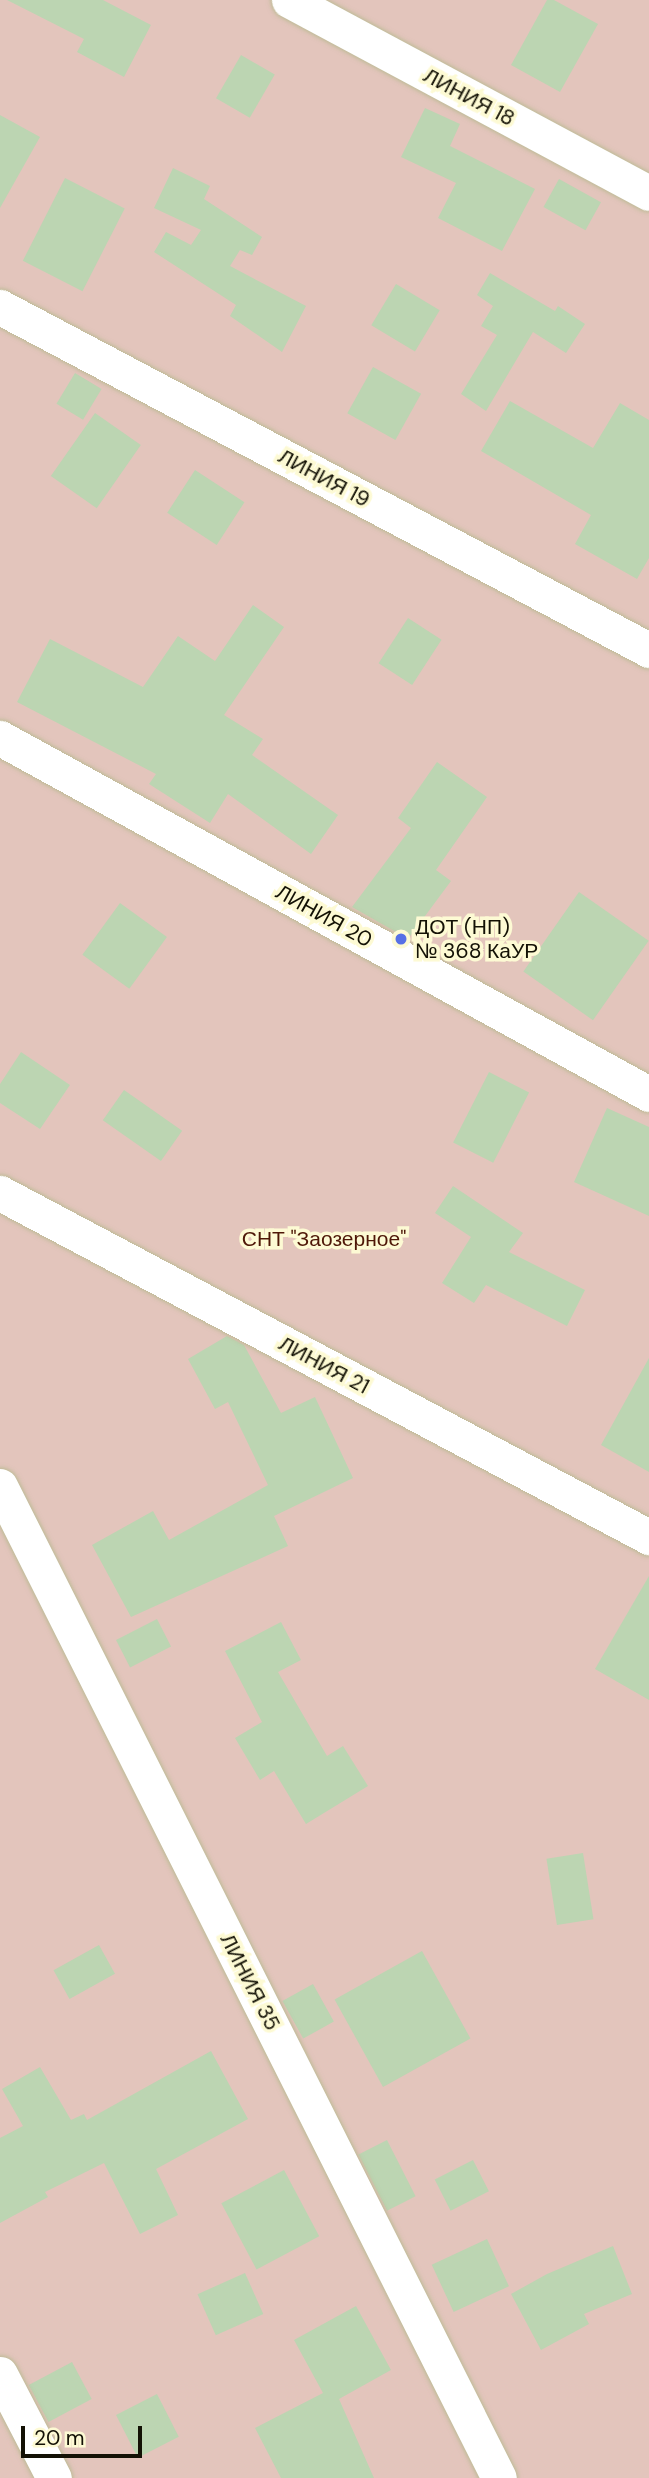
<!DOCTYPE html>
<html>
<head>
<meta charset="utf-8">
<style>
  body { margin:0 }
  #map { position:relative; width:649px; height:2478px; overflow:hidden; background:#fdfad4; font-family:"DM Sans",sans-serif }
  div>[style] { position:absolute }
  [style*='--x'] { left:calc(var(--x)*1px); top:calc(var(--y)*1px); width:calc(var(--w)*1px); rotate:calc(var(--a)*1deg) }
  .green>* { inset:0; background:#e3c5bc; transform-origin:0 0 }
  .building>* { inset:0; background:#bcd5b2; transform-origin:0 0 }
  .roads { filter:drop-shadow(0 0 2px #bebb97) drop-shadow(0 0 2px #bebb97) }
  .minor>* { height:35px; margin:-17.5px; padding:0 17.5px; transform-origin:17.5px; border-radius:17.5px; background:#fff }
  .dots>* { width:19px; height:19px; translate:-50% -50%; box-sizing:border-box; border:4px solid #fdfad4; border-radius:50% }
  span { translate:-50% -50%; white-space:nowrap; text-align:center; line-height:1.15; -webkit-text-stroke:7px #fdfad4; paint-order:stroke }
  .street-label { font-size:21px; color:#131105 }
  .poi-label { font-size:21px; color:#131105 }
  .left { translate:0 -50%; text-align:left }
  .park-label { font-size:21px; color:#4e1707 }
  .scale { position:absolute; left:21px; top:2426px; width:121px; height:32px; box-sizing:border-box; border:4px solid #131105; border-top:0; padding-left:9px; font-size:21px; line-height:24px; white-space:nowrap; color:#131105; -webkit-text-stroke:5px #fdfad4; paint-order:stroke }
</style>
</head>
<body>
<div id="map">
  <div class="green">
    <i style="left:0;top:0;width:649px;height:2478px"></i>
  </div>
  <div class="building">
    <i style="clip-path:polygon(7px 0,103px 0,151px 25px,124px 77px,77px 52px,84px 39px)"></i>
    <i style="clip-path:polygon(547px 0,554px 0,598px 24px,560px 92px,511px 65px)"></i>
    <i style="left:241px;top:55px;width:39px;height:50px;rotate:30deg"></i>
    <i style="clip-path:polygon(425px 108px,460px 124px,450px 146px,535px 189px,502px 251px,438px 218px,456px 183px,401px 157px)"></i>
    <i style="clip-path:polygon(0 115px,40px 137px,0 208px)"></i>
    <i style="clip-path:polygon(173px 168px,210px 186px,204px 199px,262px 237px,252px 255px,240px 250px,230px 266px,306px 306px,282px 352px,230px 316px,236px 305px,154px 252px,166px 232px,191px 245px,201px 230px,154px 208px)"></i>
    <i style="left:65px;top:178px;width:67px;height:93px;rotate:27deg"></i>
    <i style="left:559px;top:179px;width:48px;height:32px;rotate:29deg"></i>
    <i style="clip-path:polygon(490px 273px,555px 311px,558px 306px,585px 324px,566px 353px,533px 332px,486px 411px,461px 394px,497px 335px,481px 326px,493px 306px,477px 295px)"></i>
    <i style="left:396px;top:284px;width:51px;height:48px;rotate:31deg"></i>
    <i style="left:373px;top:367px;width:55px;height:53px;rotate:29deg"></i>
    <i style="left:75px;top:373px;width:31px;height:36px;rotate:31deg"></i>
    <i style="clip-path:polygon(510px 401px,593px 448px,620px 403px,649px 420px,649px 558px,637px 579px,575px 544px,591px 515px,481px 451px)"></i>
    <i style="left:95px;top:413px;width:56px;height:77px;rotate:35deg"></i>
    <i style="left:195px;top:470px;width:59px;height:51px;rotate:33deg"></i>
    <i style="clip-path:polygon(253px 605px,284px 627px,224px 715px,263px 739px,252px 755px,338px 815px,311px 854px,228px 794px,210px 823px,149px 784px,156px 774px,17px 702px,50px 639px,143px 687px,178px 636px,215px 661px)"></i>
    <i style="left:408px;top:618px;width:40px;height:54px;rotate:33deg"></i>
    <i style="clip-path:polygon(437px 762px,487px 797px,436px 870px,451px 881px,408px 939px,352px 907px,411px 828px,398px 818px)"></i>
    <i style="left:579px;top:892px;width:85px;height:97px;rotate:35deg"></i>
    <i style="left:120px;top:903px;width:58px;height:64px;rotate:36deg"></i>
    <i style="clip-path:polygon(21px 1052px,70px 1085px,40px 1129px,0 1103px,0 1084px)"></i>
    <i style="left:489px;top:1072px;width:45px;height:79px;rotate:27deg"></i>
    <i style="left:124px;top:1090px;width:71px;height:37px;rotate:35deg"></i>
    <i style="clip-path:polygon(607px 1108px,649px 1127px,649px 1216px,574px 1182px)"></i>
    <i style="clip-path:polygon(453px 1186px,523px 1233px,509px 1252px,585px 1290px,567px 1326px,486px 1285px,474px 1303px,442px 1283px,471px 1237px,435px 1213px)"></i>
    <i style="clip-path:polygon(227px 1336px,244px 1345px,281px 1413px,315px 1397px,353px 1478px,274px 1516px,288px 1546px,131px 1617px,92px 1545px,153px 1511px,169px 1540px,268px 1485px,228px 1402px,215px 1409px,188px 1359px)"></i>
    <i style="clip-path:polygon(649px 1358px,649px 1472px,601px 1445px)"></i>
    <i style="clip-path:polygon(649px 1576px,649px 1700px,595px 1669px)"></i>
    <i style="left:157px;top:1619px;width:31px;height:46px;rotate:63deg"></i>
    <i style="clip-path:polygon(281px 1622px,301px 1660px,278px 1672px,327px 1756px,343px 1746px,368px 1786px,306px 1824px,274px 1771px,260px 1780px,235px 1738px,262px 1722px,225px 1651px)"></i>
    <i style="left:583px;top:1853px;width:67px;height:37px;rotate:81deg"></i>
    <i style="left:99px;top:1945px;width:33px;height:52px;rotate:61deg"></i>
    <i style="left:422px;top:1951px;width:100px;height:100px;rotate:61deg"></i>
    <i style="left:313px;top:1984px;width:43px;height:35px;rotate:61deg"></i>
    <i style="clip-path:polygon(211px 2051px,248px 2119px,156px 2169px,178px 2215px,140px 2234px,104px 2163px,45px 2192px,48px 2197px,0 2223px,0 2138px,23px 2126px,2px 2089px,40px 2067px,71px 2120px,84px 2114px,87px 2120px)"></i>
    <i style="left:387px;top:2140px;width:63px;height:32px;rotate:63deg"></i>
    <i style="left:473px;top:2160px;width:35px;height:43px;rotate:63deg"></i>
    <i style="left:284px;top:2170px;width:75px;height:71px;rotate:62deg"></i>
    <i style="left:487px;top:2239px;width:52px;height:61px;rotate:65deg"></i>
    <i style="clip-path:polygon(613px 2246px,632px 2294px,584px 2314px,589px 2324px,541px 2350px,511px 2294px,547px 2274px)"></i>
    <i style="left:245px;top:2273px;width:45px;height:52px;rotate:66deg"></i>
    <i style="clip-path:polygon(356px 2306px,391px 2370px,339px 2399px,374px 2478px,281px 2478px,255px 2428px,323px 2393px,294px 2340px)"></i>
    <i style="left:72px;top:2362px;width:42px;height:49px;rotate:62deg"></i>
    <i style="left:157px;top:2394px;width:48px;height:46px;rotate:63deg"></i>
  </div>
  <div class="roads">
    <div class="minor">
      <i style="--x:289;--y:0;--w:408;--a:28.2"></i>
      <i style="--x:0;--y:307;--w:734;--a:27.86"></i>
      <i style="--x:0;--y:738;--w:740;--a:28.75"></i>
      <i style="--x:0;--y:1193;--w:735;--a:27.93"></i>
      <i style="--x:0;--y:1486;--w:1110;--a:63.3"></i>
      <i style="--x:0;--y:2374;--w:117;--a:62.6"></i>
    </div>
  </div>
  <div class="dots">
    <i style="left:401px;top:939px;background:#5770e6"></i>
  </div>
  <div class="street-label">
    <span style="left:469px;top:97px;rotate:28deg">ЛИНИЯ 18</span>
    <span style="left:324px;top:478px;rotate:28deg">ЛИНИЯ 19</span>
    <span style="left:324px;top:916px;rotate:29deg">ЛИНИЯ 20</span>
    <span style="left:324px;top:1365px;rotate:28deg">ЛИНИЯ 21</span>
    <span style="left:250px;top:1982px;rotate:63deg">ЛИНИЯ 35</span>
  </div>
  <div class="poi-label">
    <span class="left" style="left:415px;top:939px">ДОТ (НП)<br>№ 368 КаУР</span>
  </div>
  <div class="park-label">
    <span style="left:324px;top:1239px">СНТ "Заозерное"</span>
  </div>
  <div class="scale">20 m</div>
</div>
</body>
</html>
